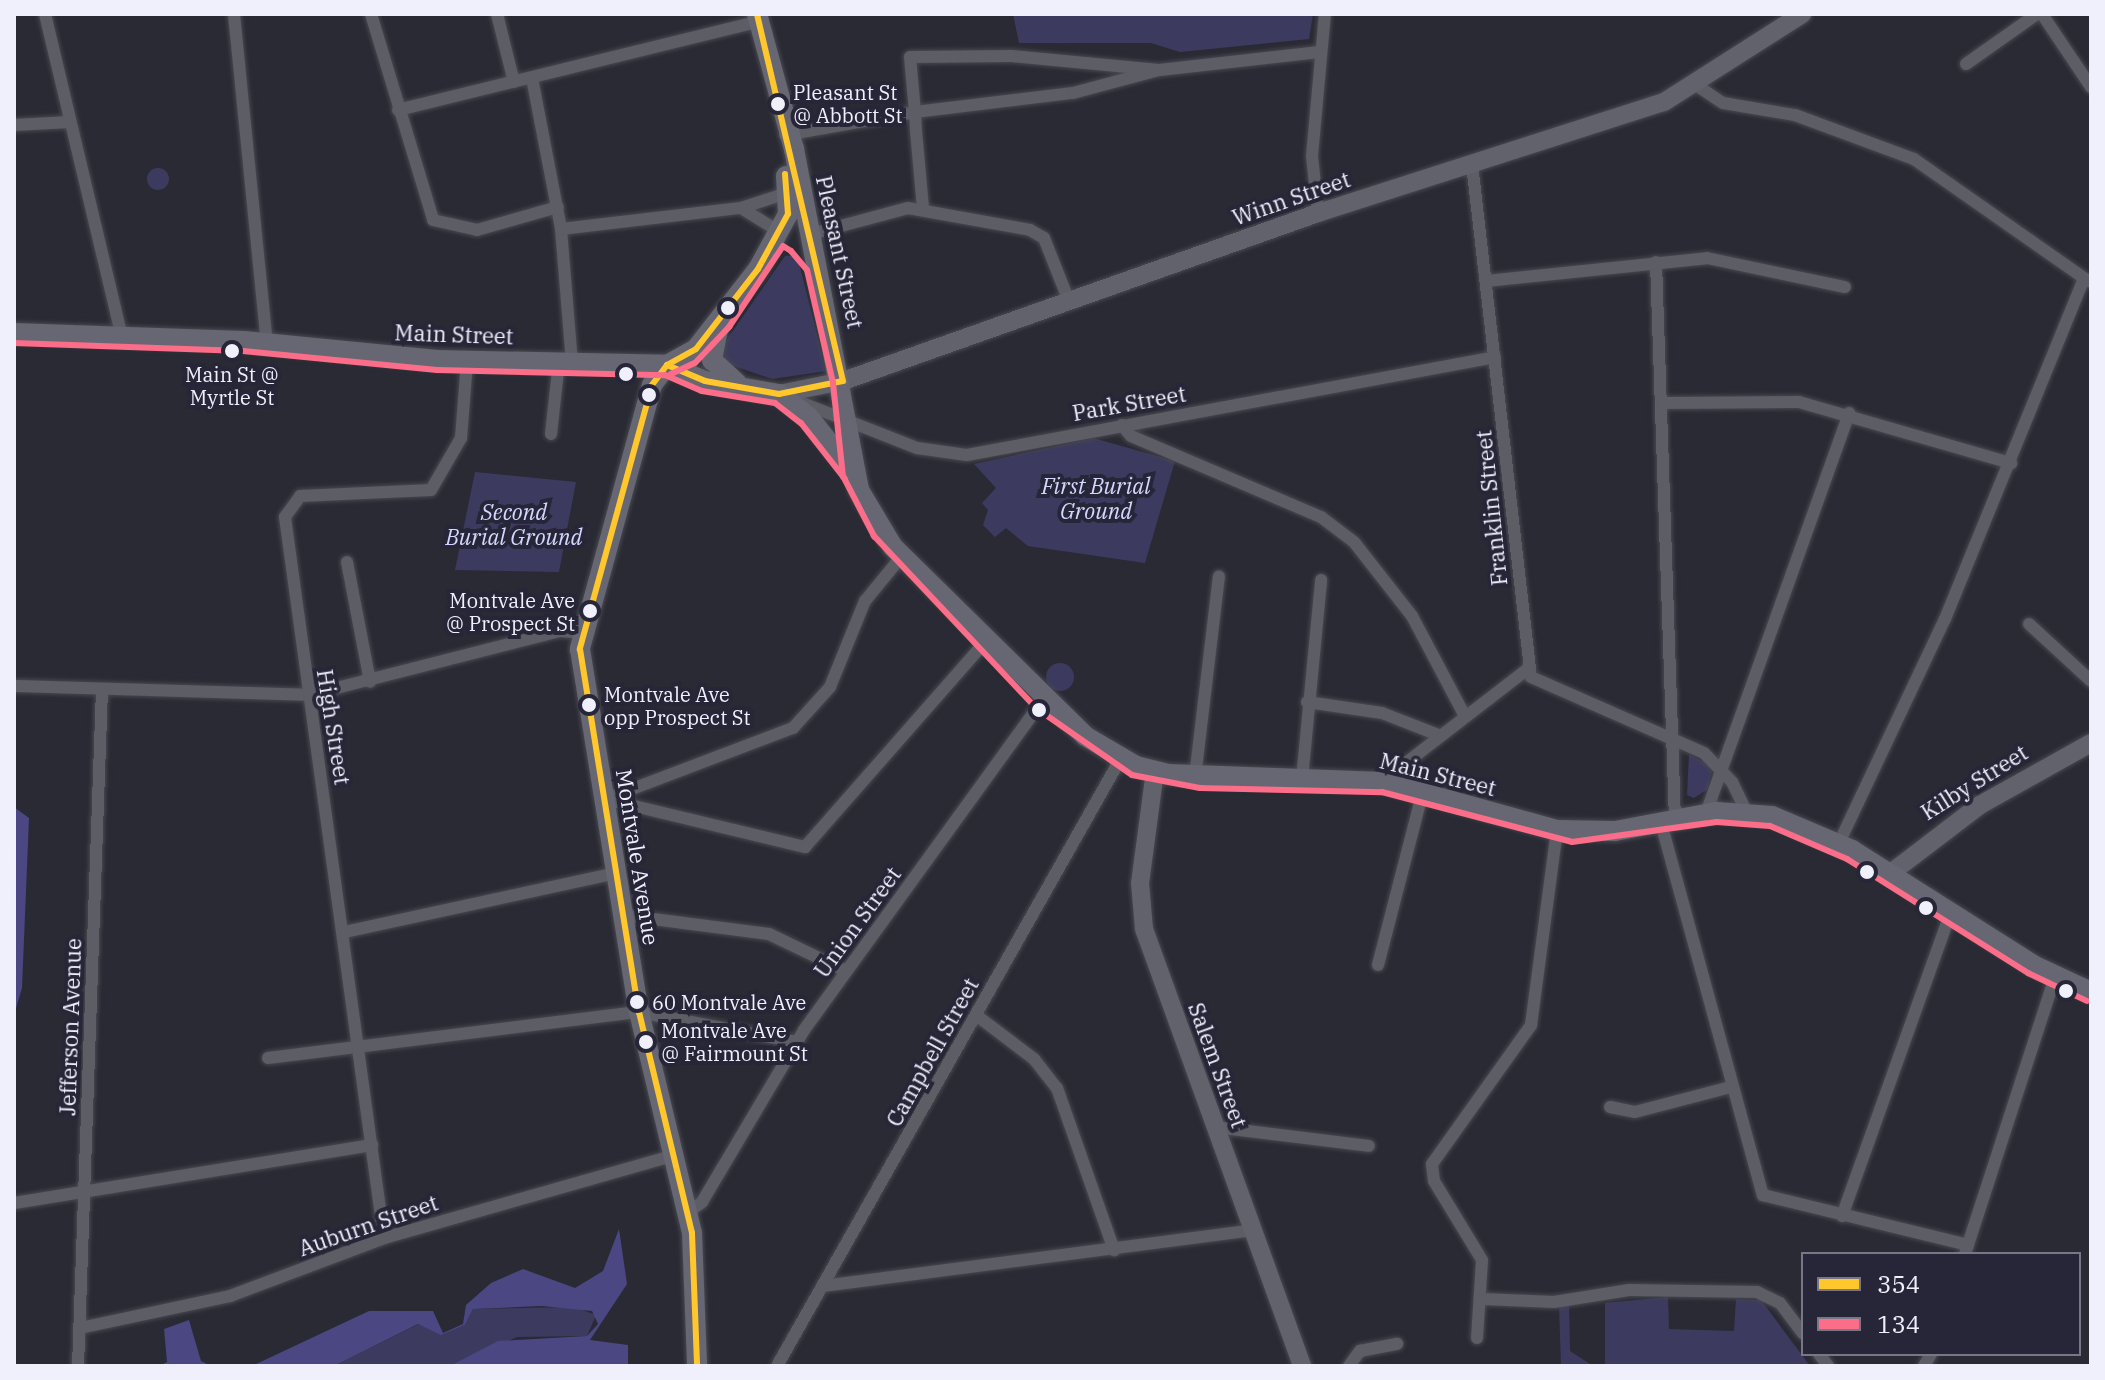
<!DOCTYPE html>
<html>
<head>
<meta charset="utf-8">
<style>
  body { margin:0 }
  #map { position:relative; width:2105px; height:1380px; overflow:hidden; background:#2a2a34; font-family:"IBM Plex Serif",serif }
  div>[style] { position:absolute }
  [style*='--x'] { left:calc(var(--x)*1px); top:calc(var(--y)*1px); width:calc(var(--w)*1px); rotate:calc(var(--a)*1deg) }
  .green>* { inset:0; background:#3c3b5f }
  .round { border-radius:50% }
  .forest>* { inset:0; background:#4a4782 }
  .roads { filter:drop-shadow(0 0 2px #484850) drop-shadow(0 0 2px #484850) }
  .street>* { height:12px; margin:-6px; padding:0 6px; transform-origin:6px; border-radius:6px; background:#5c5d65 }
  .secondary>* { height:18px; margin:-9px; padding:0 9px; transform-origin:9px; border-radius:9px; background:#61626c }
  .primary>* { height:20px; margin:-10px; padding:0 10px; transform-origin:10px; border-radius:10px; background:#676773 }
  .bus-1>* { height:6px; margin:-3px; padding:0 3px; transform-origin:3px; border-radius:3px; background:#ffc72c }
  .bus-2>* { height:6px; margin:-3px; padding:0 3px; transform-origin:3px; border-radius:3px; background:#fb6d88 }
  .dots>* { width:22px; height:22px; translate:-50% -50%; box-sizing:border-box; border:4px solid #262638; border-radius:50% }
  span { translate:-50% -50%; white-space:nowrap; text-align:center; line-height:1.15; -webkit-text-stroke:8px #262638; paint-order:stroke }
  .bus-label { font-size:20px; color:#f0f0fd }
  .left { translate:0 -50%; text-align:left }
  .right { translate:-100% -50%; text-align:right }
  .street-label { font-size:22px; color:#f0f0fd }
  .park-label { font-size:22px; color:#d5d7fe; font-style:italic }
  .frame { position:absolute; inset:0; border:16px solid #f0f0fd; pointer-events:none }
  .legend { position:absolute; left:1801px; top:1252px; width:280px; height:104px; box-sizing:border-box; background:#262638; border:2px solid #777787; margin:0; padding:10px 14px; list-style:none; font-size:24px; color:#f0f0fd }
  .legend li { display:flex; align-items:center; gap:16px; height:40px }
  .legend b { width:40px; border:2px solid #777787 }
</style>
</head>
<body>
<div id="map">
  <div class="green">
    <i style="clip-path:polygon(1013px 14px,1313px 14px,1309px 39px,1180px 52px,1151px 43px,1019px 43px)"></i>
    <i class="round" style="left:147px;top:168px;width:22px;height:22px"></i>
    <i style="clip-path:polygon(797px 255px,826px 371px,772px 379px,725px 363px,723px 345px,785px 256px)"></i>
    <i style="clip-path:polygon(1093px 438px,1175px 461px,1145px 563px,1028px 546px,1006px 528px,995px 537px,983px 525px,988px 510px,982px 503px,996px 488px,974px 464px)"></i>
    <i style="clip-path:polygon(475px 472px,576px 482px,559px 572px,455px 570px)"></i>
    <i class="round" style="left:1046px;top:663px;width:28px;height:28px"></i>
    <i style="clip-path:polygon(1689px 754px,1713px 767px,1708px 789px,1694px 798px,1687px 795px)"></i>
    <i style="clip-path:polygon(1668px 1297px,1669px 1329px,1734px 1331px,1736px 1299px,1761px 1300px,1810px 1366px,1605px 1366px,1605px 1303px)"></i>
    <i style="clip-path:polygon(1569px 1305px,1570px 1351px,1593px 1366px,1561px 1366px,1559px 1306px)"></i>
    <i style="clip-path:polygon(574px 1307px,596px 1315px,587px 1336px,517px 1337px,450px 1366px,334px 1366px,419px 1324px,442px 1334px,465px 1325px,473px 1309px)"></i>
  </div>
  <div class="forest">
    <i style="clip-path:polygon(14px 807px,29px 818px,22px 988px,14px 1015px)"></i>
    <i style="clip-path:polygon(619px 1229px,627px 1284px,590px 1340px,628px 1345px,628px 1366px,450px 1366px,498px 1341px,587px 1336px,598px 1324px,592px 1311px,542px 1306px,473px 1309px,465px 1325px,441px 1335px,418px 1324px,334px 1366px,252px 1366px,369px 1311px,433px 1311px,443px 1333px,463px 1324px,466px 1305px,491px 1283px,523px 1269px,575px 1288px,603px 1271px)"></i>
    <i style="clip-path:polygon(189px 1320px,201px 1361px,211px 1366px,159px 1366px,167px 1362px,164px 1329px)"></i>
  </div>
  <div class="roads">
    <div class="street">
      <i style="--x:45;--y:14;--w:331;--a:76.6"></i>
      <i style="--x:234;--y:14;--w:331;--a:84.3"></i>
      <i style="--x:371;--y:14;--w:215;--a:73.2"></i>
      <i style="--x:433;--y:220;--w:45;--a:12.8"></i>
      <i style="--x:477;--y:230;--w:84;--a:-15.9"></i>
      <i style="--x:497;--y:14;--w:70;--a:76"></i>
      <i style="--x:2042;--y:14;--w:88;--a:56.1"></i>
      <i style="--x:1966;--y:64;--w:87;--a:-35.2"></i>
      <i style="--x:1159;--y:70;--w:162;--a:-6.4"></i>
      <i style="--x:532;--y:78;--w:154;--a:79.1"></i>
      <i style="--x:561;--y:229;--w:133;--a:85.3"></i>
      <i style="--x:1696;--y:85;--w:32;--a:34"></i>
      <i style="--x:1723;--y:103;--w:73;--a:9.5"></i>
      <i style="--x:1795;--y:115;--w:127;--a:20.3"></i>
      <i style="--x:1914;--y:159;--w:213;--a:35"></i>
      <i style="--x:398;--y:110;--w:372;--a:-13.8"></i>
      <i style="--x:14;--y:125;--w:56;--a:-3.1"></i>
      <i style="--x:785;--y:135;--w:132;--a:-10"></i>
      <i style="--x:915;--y:112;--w:159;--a:-6.9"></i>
      <i style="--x:1073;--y:93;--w:89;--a:-15"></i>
      <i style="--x:1159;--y:70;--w:148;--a:-174.6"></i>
      <i style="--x:1012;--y:56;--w:102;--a:179.4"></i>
      <i style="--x:910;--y:57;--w:55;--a:84.8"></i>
      <i style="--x:915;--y:112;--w:19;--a:87"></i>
      <i style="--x:916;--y:131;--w:77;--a:84.8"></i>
      <i style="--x:1472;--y:164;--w:516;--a:83.44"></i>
      <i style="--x:1531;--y:677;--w:189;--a:23.7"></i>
      <i style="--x:1704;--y:753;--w:40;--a:46"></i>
      <i style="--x:1732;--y:782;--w:32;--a:64"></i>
      <i style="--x:741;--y:208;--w:52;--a:-18.1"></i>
      <i style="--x:1318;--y:213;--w:57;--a:-96"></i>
      <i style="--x:1312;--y:156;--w:143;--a:-84.8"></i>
      <i style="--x:561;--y:229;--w:181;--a:-6.7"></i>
      <i style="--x:741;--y:208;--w:46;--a:31.6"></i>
      <i style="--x:811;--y:234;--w:100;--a:-15"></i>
      <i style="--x:908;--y:208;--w:124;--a:10.2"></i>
      <i style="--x:1030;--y:230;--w:16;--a:30"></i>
      <i style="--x:1044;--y:238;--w:68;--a:68.4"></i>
      <i style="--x:1656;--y:262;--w:557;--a:88.05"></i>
      <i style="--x:1486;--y:281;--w:222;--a:-5.9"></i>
      <i style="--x:1707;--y:258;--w:141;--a:11.9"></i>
      <i style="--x:800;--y:402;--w:126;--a:21.5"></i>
      <i style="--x:917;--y:448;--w:50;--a:8"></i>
      <i style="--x:967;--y:455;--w:537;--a:-10.51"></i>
      <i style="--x:1662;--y:403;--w:137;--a:-0.4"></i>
      <i style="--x:1799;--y:402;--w:221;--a:16.1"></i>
      <i style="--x:1122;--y:425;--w:14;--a:51"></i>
      <i style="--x:1131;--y:436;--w:207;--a:23.1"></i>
      <i style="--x:1321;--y:517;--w:41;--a:37.1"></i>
      <i style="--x:1354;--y:542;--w:94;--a:51.9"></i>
      <i style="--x:1412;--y:616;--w:113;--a:62.1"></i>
      <i style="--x:551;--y:434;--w:73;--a:-83.7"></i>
      <i style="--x:347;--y:562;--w:122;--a:79.1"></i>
      <i style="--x:2029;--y:624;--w:84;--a:42.6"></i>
      <i style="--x:14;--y:686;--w:295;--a:1.7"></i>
      <i style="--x:309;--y:695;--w:259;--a:-14.3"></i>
      <i style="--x:560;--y:631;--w:21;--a:5"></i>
      <i style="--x:1307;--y:702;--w:76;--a:8.3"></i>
      <i style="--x:1382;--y:713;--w:63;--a:21.3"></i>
      <i style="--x:1195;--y:777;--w:202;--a:-83.2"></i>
      <i style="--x:1302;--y:779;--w:200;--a:-84.5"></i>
      <i style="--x:1393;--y:784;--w:20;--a:-63"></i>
      <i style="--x:1402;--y:766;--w:160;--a:-37.7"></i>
      <i style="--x:611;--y:797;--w:195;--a:-20.8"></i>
      <i style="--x:793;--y:728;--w:55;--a:-47.9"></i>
      <i style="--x:830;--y:687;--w:93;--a:-67.9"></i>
      <i style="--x:865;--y:601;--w:58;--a:-50.6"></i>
      <i style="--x:605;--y:799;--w:206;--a:13.5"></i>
      <i style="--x:805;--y:847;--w:271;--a:-48.7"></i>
      <i style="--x:1706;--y:813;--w:425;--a:-70.3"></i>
      <i style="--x:1661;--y:823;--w:386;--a:74.7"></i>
      <i style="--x:1763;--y:1195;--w:211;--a:13.7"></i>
      <i style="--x:1839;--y:843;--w:248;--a:-64.7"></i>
      <i style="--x:1945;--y:619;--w:367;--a:-67.8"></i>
      <i style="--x:622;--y:915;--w:148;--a:7.4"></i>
      <i style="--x:769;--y:934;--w:85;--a:25.7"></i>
      <i style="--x:344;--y:932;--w:278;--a:-12.2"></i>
      <i style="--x:1378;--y:965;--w:180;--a:-75.5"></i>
      <i style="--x:976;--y:1015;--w:73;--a:37.2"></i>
      <i style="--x:1034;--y:1059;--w:37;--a:52"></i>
      <i style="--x:1057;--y:1088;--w:172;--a:70.6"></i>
      <i style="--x:268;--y:1058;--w:374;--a:-7.1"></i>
      <i style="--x:639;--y:1012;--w:160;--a:10.8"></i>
      <i style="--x:1610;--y:1107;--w:25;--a:11"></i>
      <i style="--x:1635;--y:1112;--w:99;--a:-14.6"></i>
      <i style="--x:1215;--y:1127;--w:155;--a:7"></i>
      <i style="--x:14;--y:1203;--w:363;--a:-9.2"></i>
      <i style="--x:687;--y:1213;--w:19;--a:-36"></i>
      <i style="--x:702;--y:1202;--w:200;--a:-59.3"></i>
      <i style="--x:804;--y:1030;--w:407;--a:-54.1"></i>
      <i style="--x:1842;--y:1216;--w:323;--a:-70.3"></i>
      <i style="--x:384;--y:1238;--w:728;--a:-97.82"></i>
      <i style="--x:285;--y:517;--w:26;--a:-54"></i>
      <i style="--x:300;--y:496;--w:131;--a:-2.6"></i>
      <i style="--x:431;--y:490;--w:60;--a:-60"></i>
      <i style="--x:461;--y:438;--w:77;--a:-85.5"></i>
      <i style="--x:1965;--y:1254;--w:291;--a:-72"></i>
      <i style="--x:823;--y:1286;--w:434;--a:-7.4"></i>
      <i style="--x:1483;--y:1299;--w:71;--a:2.4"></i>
      <i style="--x:1554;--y:1302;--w:76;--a:-9.1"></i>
      <i style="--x:1629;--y:1290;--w:128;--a:0.9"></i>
      <i style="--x:1757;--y:1292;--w:25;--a:26"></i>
      <i style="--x:1780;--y:1303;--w:38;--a:53"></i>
      <i style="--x:80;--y:1328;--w:153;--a:-12"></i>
      <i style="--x:230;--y:1296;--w:165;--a:-20.6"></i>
      <i style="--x:384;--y:1238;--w:296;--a:-15.9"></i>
      <i style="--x:1477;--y:1338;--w:78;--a:-86.3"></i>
      <i style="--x:1482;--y:1260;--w:92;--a:-121.3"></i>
      <i style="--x:1434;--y:1181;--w:17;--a:-97"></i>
      <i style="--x:1432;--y:1164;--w:171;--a:-54.5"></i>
      <i style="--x:1531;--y:1025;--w:197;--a:-82.4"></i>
      <i style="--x:1819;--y:1354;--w:15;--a:53"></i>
      <i style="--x:78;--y:1366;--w:676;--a:-87.97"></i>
      <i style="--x:777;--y:1366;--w:699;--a:-60.5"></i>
      <i style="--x:1349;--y:1366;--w:19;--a:-54"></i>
      <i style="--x:1360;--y:1351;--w:38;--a:-11"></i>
      <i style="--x:1924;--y:1366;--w:14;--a:-60"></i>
    </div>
    <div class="secondary">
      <i style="--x:779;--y:394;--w:65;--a:-11.5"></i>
      <i style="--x:843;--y:381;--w:504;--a:-19.48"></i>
      <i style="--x:1318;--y:213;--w:363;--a:-17.8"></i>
      <i style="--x:1664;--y:102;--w:164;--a:-32.5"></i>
      <i style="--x:1155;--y:771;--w:113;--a:97.6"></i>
      <i style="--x:1140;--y:883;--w:46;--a:85"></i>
      <i style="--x:1144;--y:929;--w:465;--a:70.1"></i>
      <i style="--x:1891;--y:873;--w:112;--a:-37.4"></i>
      <i style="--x:1980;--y:805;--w:127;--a:-29.2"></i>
    </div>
    <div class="primary">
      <i style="--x:757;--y:14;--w:140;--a:74.7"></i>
      <i style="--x:794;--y:149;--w:347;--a:79.2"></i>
      <i style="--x:859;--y:490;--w:66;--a:59.2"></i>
      <i style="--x:893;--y:547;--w:269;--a:44.5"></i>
      <i style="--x:1085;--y:736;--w:59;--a:30.5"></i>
      <i style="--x:1136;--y:766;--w:33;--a:14"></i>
      <i style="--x:1168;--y:774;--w:215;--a:2.1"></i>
      <i style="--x:1383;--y:782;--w:180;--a:15.4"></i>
      <i style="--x:1557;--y:830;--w:58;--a:1"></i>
      <i style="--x:1615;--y:831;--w:104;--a:-10.6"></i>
      <i style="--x:1717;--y:812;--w:55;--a:4.2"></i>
      <i style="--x:1772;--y:816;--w:87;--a:23"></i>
      <i style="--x:1852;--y:850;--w:214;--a:32.4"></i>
      <i style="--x:2033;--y:965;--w:64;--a:25"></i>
      <i style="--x:718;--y:329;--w:32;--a:101"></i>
      <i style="--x:712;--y:360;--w:35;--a:43"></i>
      <i style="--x:14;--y:333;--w:230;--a:2"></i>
      <i style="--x:244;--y:341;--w:194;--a:5.6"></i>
      <i style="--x:437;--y:360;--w:230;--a:1.2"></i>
      <i style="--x:667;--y:365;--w:41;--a:22.8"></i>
      <i style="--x:705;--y:381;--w:75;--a:10"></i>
      <i style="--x:779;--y:394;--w:36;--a:37"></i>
      <i style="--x:808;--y:416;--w:73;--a:51.7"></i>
      <i style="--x:667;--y:365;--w:25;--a:127"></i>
      <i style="--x:652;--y:385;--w:274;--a:105.3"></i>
      <i style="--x:580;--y:649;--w:368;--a:80.8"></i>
      <i style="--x:639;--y:1012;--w:227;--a:76.5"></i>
      <i style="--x:692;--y:1233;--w:133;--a:87.8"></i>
      <i style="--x:667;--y:365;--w:33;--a:-29"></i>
      <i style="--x:696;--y:349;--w:101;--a:-52.2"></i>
      <i style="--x:758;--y:269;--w:63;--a:-61.4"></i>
      <i style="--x:788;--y:214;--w:38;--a:-93"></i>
    </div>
  </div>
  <div class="bus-1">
    <i style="--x:667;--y:365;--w:25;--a:127"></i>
    <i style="--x:652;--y:385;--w:274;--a:105.3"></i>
    <i style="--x:580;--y:649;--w:368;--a:80.8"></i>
    <i style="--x:639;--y:1012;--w:227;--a:76.5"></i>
    <i style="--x:692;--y:1233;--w:133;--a:87.8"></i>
    <i style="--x:667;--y:365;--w:41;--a:22.8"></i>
    <i style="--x:705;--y:381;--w:75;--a:10"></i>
    <i style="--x:779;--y:394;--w:65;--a:-11.5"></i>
    <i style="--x:843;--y:381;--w:377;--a:-103.2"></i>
    <i style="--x:667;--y:365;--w:33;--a:-29"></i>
    <i style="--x:696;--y:349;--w:101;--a:-52.2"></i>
    <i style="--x:758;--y:269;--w:63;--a:-61.4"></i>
    <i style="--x:788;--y:214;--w:40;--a:-94.3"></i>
  </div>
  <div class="bus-2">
    <i style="--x:14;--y:343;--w:229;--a:2"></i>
    <i style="--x:243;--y:351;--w:195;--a:5.6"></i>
    <i style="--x:437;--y:370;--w:228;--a:1.3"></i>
    <i style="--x:665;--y:375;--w:40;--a:23.4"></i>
    <i style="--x:702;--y:391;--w:74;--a:9.3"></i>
    <i style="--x:775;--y:403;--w:33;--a:38"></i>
    <i style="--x:801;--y:423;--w:71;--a:51.8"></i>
    <i style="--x:671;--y:374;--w:26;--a:-25"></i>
    <i style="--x:695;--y:363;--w:50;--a:-46.6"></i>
    <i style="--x:729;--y:327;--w:97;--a:-56.3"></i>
    <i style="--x:783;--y:246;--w:9;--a:32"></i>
    <i style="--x:791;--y:251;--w:25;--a:50"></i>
    <i style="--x:807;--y:270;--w:116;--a:77"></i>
    <i style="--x:833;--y:383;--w:94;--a:83.9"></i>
    <i style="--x:843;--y:476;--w:68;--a:62.7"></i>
    <i style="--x:874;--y:536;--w:236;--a:46.7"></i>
    <i style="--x:1036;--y:708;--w:117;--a:34.9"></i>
    <i style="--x:1132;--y:775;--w:69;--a:10.8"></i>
    <i style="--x:1200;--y:788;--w:182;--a:1.3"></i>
    <i style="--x:1382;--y:792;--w:196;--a:14.7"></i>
    <i style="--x:1572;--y:842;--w:146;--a:-7.9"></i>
    <i style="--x:1717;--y:822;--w:53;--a:4.3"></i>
    <i style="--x:1770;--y:826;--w:84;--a:23.2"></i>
    <i style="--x:1847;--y:859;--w:214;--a:32.2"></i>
    <i style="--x:2028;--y:973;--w:65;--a:25.4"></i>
  </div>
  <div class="dots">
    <i style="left:778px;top:104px;background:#f0f0fd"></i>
    <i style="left:728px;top:308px;background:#f0f0fd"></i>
    <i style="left:232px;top:351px;background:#f0f0fd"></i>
    <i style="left:626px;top:374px;background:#f0f0fd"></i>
    <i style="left:649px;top:395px;background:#f0f0fd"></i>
    <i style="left:590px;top:611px;background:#f0f0fd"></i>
    <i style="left:589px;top:705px;background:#f0f0fd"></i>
    <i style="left:1039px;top:710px;background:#f0f0fd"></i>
    <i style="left:1867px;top:872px;background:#f0f0fd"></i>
    <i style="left:1926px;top:908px;background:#f0f0fd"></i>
    <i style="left:2066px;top:991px;background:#f0f0fd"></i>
    <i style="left:637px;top:1002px;background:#f0f0fd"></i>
    <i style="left:646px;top:1042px;background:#f0f0fd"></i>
  </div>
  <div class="bus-label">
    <span class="left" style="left:793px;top:104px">Pleasant St<br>@ Abbott St</span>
    <span style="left:232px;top:386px">Main St @<br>Myrtle St</span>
    <span class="right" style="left:575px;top:612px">Montvale Ave<br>@ Prospect St</span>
    <span class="left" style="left:604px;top:706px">Montvale Ave<br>opp Prospect St</span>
    <span class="left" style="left:652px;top:1002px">60 Montvale Ave</span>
    <span class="left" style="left:661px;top:1042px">Montvale Ave<br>@ Fairmount St</span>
  </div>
  <div class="street-label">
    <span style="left:1291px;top:198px;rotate:-19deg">Winn Street</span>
    <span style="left:840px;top:252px;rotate:78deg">Pleasant Street</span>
    <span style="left:454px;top:334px;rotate:2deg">Main Street</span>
    <span style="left:1129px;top:403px;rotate:-10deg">Park Street</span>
    <span style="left:1491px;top:508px;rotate:-96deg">Franklin Street</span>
    <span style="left:334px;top:727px;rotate:81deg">High Street</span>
    <span style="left:1438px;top:774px;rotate:14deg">Main Street</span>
    <span style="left:1974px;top:782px;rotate:-32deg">Kilby Street</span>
    <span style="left:638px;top:857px;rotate:81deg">Montvale Avenue</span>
    <span style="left:857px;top:922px;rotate:-54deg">Union Street</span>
    <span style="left:70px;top:1027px;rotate:-88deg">Jefferson Avenue</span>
    <span style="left:932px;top:1052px;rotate:-61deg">Campbell Street</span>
    <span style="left:1218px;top:1065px;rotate:70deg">Salem Street</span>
    <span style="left:368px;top:1225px;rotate:-19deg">Auburn Street</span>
  </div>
  <div class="park-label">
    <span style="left:1096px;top:498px">First Burial<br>Ground</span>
    <span style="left:514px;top:524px">Second<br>Burial Ground</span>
  </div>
  <div class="frame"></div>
  <ul class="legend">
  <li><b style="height:10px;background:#ffc72c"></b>354</li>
  <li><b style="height:10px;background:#fb6d88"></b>134</li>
  </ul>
</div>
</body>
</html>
